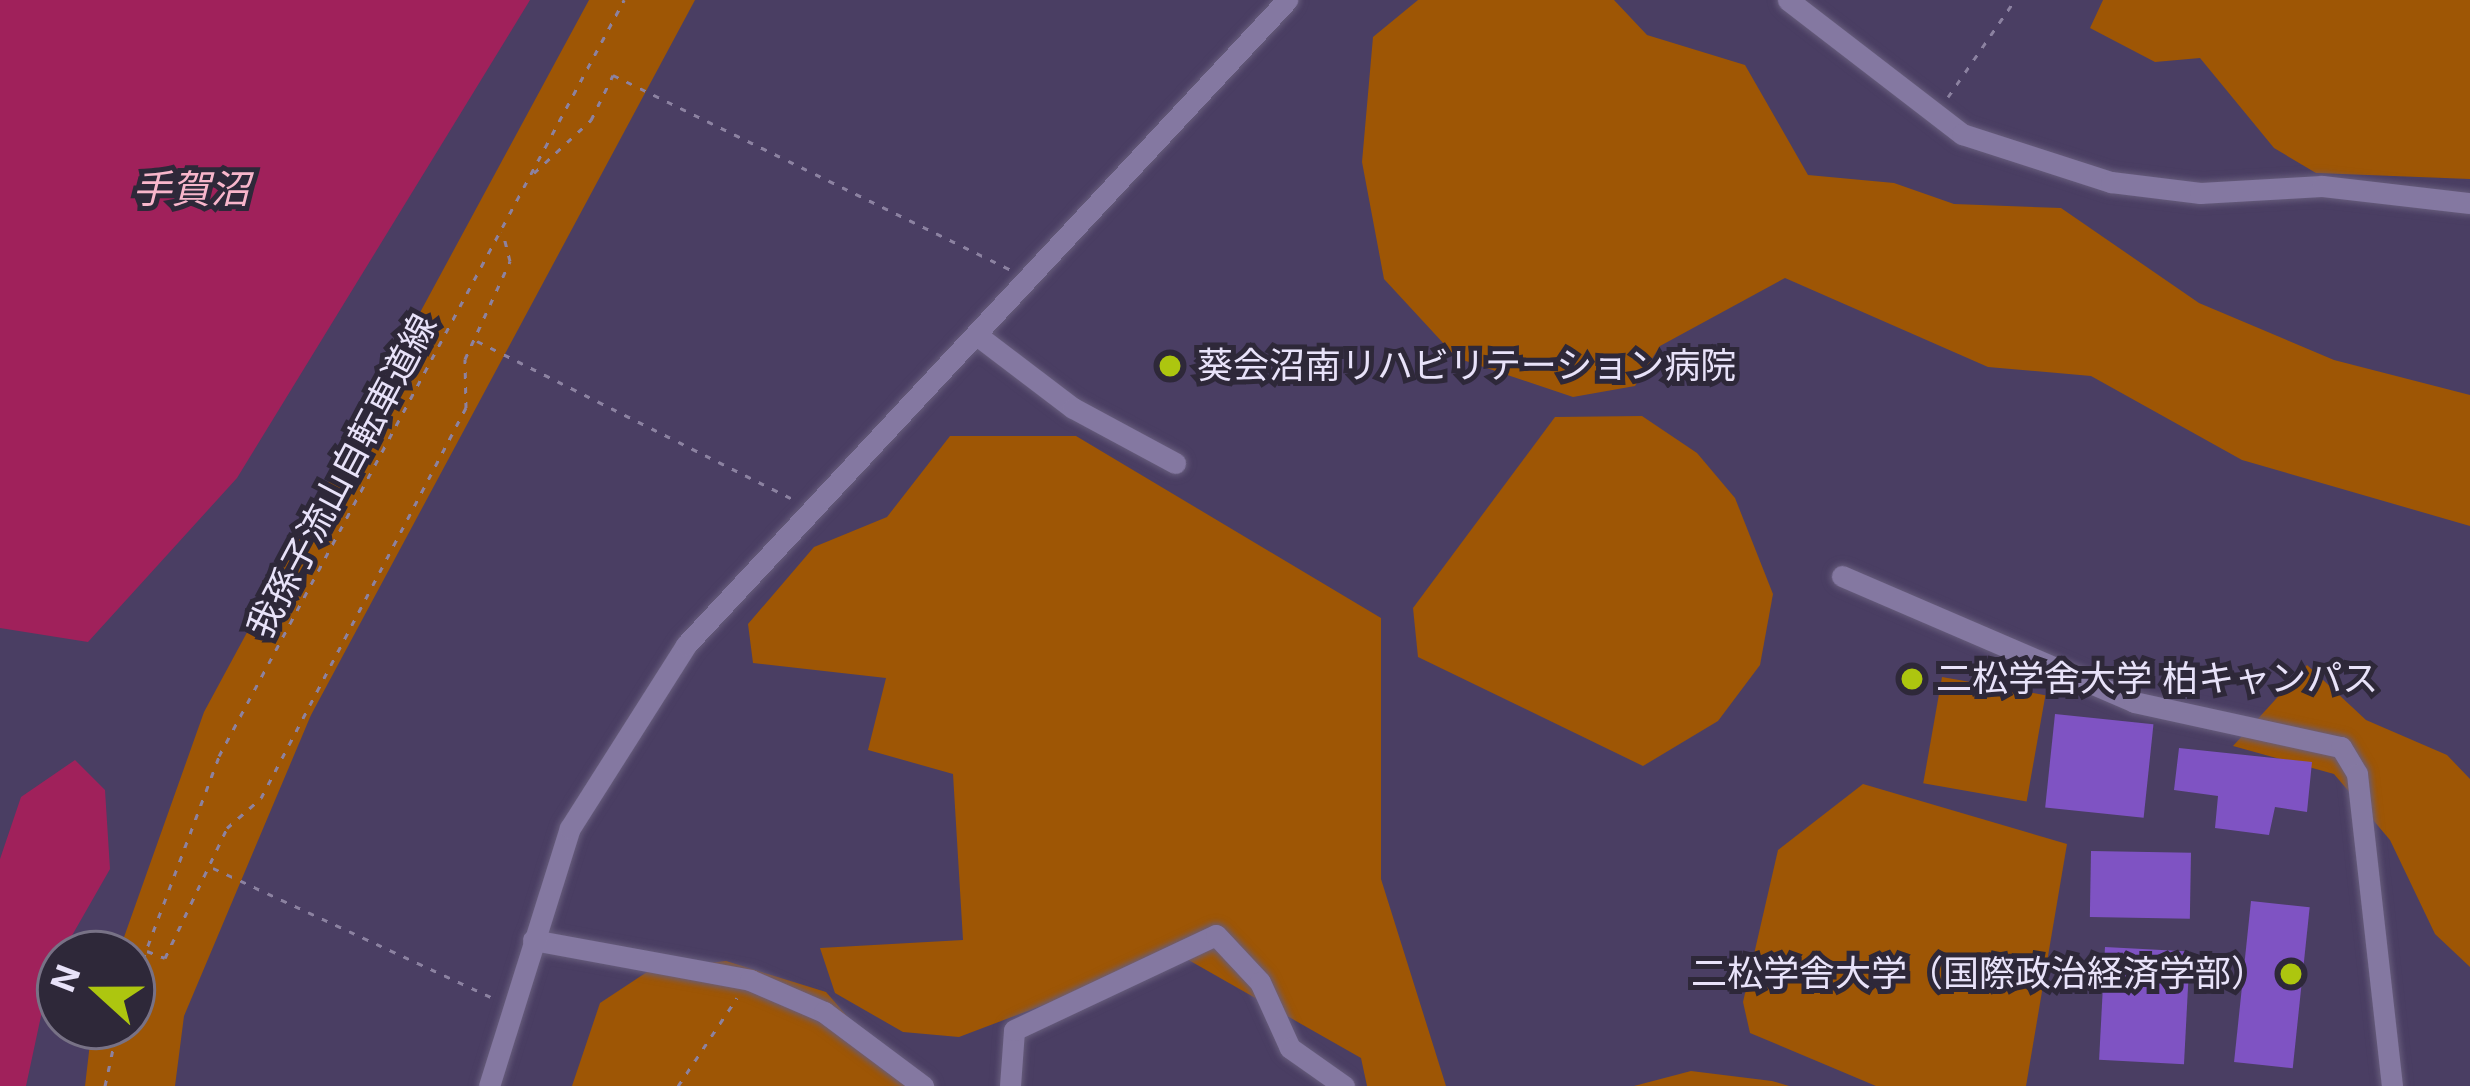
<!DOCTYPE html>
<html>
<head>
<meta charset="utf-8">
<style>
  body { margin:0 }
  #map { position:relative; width:2470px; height:1086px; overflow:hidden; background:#4a3e63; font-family:Inter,"Noto Sans JP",sans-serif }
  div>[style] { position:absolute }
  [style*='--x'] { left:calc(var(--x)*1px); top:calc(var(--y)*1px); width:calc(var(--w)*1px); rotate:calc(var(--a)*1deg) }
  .green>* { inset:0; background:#9e5605; transform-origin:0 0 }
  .water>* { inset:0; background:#a0215b }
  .building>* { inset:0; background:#7f53c3; transform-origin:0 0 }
  .path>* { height:3px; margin-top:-1.5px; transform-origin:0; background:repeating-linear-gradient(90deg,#8c82a1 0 6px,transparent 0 15px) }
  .roads { filter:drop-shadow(0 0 3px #675d7c) drop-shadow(0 0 3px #675d7c) }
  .minor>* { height:21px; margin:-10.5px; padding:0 10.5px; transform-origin:10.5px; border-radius:10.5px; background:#8478a1 }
  .dots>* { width:33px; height:33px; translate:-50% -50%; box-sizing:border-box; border:6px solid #2e2839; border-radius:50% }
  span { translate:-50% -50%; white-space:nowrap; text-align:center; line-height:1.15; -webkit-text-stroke:10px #2e2839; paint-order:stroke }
  .poi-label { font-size:36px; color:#e8e2f9 }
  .left { translate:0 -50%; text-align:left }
  .right { translate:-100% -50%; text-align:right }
  .street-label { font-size:36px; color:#e8e2f9 }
  .water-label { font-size:39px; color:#f8b6cb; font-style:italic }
  .north { position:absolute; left:36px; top:930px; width:120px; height:120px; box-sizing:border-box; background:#2e2839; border:3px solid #787286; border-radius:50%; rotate:291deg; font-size:33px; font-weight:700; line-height:48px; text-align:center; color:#e8e2f9 }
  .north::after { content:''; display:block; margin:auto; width:42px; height:54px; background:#adc60f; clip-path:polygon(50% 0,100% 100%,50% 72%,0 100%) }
</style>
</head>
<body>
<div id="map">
  <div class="green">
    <i style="clip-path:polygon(589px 0,695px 0,311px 715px,184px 1016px,175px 1086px,85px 1086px,92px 1026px,132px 1026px,132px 954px,118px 954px,204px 712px)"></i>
    <i style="clip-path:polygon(1418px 0,1614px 0,1647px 35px,1745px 65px,1808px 175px,1894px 183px,1954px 204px,2061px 208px,2199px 303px,2334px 360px,2470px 395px,2470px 526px,2242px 460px,2091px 376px,1988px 367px,1785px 278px,1660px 346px,1635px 386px,1573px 397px,1457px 358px,1384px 279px,1362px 162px,1373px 37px)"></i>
    <i style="clip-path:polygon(2103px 0,2470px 0,2470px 179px,2316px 173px,2274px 148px,2200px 58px,2155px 62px,2090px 28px)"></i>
    <i style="clip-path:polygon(1642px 416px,1697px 453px,1735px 498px,1773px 594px,1760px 665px,1718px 721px,1643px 766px,1418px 657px,1413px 608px,1555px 417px)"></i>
    <i style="clip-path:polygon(950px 436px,1076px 436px,1381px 618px,1381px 879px,1446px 1086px,1367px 1086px,1361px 1058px,1178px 954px,959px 1037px,903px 1032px,835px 993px,820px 948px,963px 940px,953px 774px,868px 750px,886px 678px,753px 663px,748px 624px,814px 547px,887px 517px)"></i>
    <i style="clip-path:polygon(2307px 665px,2366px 720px,2447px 755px,2470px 779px,2470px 967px,2435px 934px,2390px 840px,2334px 774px,2233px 746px)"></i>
    <i style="left:1942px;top:677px;width:105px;height:108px;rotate:10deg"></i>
    <i style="clip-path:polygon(1863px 784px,2067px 844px,2026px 1086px,1876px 1086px,1750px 1033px,1743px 1002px,1778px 850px)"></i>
    <i style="clip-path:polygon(726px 961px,826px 992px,908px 1086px,572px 1086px,600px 1003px,650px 970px)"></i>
    <i style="clip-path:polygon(1691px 1071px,1772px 1081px,1789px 1086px,1634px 1086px)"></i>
  </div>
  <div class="water">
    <i style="clip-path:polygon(0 0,530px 0,237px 478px,88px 642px,0 628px)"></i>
    <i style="clip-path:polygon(75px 760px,105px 790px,110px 869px,50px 974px,26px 1086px,0 1086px,0 859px,21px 797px)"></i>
  </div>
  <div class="building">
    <i style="left:2055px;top:714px;width:99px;height:94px;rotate:6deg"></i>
    <i style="clip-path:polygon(2179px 748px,2312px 762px,2307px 812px,2275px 807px,2269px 835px,2215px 828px,2218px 796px,2174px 790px)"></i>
    <i style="left:2091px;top:851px;width:100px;height:66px;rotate:1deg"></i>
    <i style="left:2251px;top:901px;width:59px;height:162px;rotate:6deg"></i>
    <i style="left:2105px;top:947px;width:85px;height:113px;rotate:3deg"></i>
  </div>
  <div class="path">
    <i style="--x:1948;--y:97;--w:118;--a:-55.4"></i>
    <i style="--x:534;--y:173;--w:78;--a:-42.9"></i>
    <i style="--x:591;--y:120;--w:50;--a:-63.9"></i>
    <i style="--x:613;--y:75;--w:443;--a:26.1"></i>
    <i style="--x:477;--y:341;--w:356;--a:26.6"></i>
    <i style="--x:213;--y:868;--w:309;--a:24.9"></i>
    <i style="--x:147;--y:951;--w:19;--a:21"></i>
    <i style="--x:165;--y:958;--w:144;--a:-64.5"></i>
    <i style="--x:227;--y:828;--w:45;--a:-41.4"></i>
    <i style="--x:261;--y:798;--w:441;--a:-62.3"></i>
    <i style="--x:466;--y:408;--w:49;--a:-91.2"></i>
    <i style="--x:465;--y:359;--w:108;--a:-65.3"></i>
    <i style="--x:510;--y:261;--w:30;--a:-104"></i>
    <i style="--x:132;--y:988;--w:248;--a:-69.4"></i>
    <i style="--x:219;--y:756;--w:858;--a:-61.82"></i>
    <i style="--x:105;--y:1086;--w:61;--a:-77.8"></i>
    <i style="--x:678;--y:1086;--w:106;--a:-56.2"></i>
  </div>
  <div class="roads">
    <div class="minor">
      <i style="--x:1788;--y:0;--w:220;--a:37.6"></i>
      <i style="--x:1962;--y:134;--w:157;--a:17.9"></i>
      <i style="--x:2111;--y:182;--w:90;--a:7"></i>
      <i style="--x:2200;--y:193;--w:122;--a:-3.3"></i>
      <i style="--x:2322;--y:186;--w:149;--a:6.6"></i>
      <i style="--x:978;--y:336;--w:119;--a:37.2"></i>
      <i style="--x:1073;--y:408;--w:116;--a:28.3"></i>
      <i style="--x:1842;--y:576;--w:318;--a:23.3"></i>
      <i style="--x:2134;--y:702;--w:212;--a:12.3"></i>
      <i style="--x:2341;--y:747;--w:31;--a:59"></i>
      <i style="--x:2357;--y:774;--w:314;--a:83.6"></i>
      <i style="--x:533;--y:940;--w:221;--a:10.4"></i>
      <i style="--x:750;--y:980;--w:81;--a:23.4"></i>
      <i style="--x:824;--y:1012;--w:124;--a:36.8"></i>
      <i style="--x:489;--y:1086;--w:270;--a:-72.6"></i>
      <i style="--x:570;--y:828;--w:217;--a:-57.6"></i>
      <i style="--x:686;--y:645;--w:882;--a:-47.02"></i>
      <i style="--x:1010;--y:1086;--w:56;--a:-85.9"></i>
      <i style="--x:1014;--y:1030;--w:223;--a:-25.2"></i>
      <i style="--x:1216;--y:935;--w:64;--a:46.9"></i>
      <i style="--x:1260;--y:982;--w:72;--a:65.6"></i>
      <i style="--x:1290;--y:1048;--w:66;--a:35.1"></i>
    </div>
  </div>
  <div class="dots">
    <i style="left:1170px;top:366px;background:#adc60f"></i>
    <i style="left:1912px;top:679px;background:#adc60f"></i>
    <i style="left:2291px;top:974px;background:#adc60f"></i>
  </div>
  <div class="poi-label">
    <span class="left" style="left:1197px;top:366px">葵会沼南リハビリテーション病院</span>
    <span class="left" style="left:1936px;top:679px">二松学舍大学 柏キャンパス</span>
    <span class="right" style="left:2267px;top:974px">二松学舎大学（国際政治経済学部）</span>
  </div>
  <div class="street-label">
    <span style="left:342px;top:476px;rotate:-62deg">我孫子流山自転車道線</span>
  </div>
  <div class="water-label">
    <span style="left:191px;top:189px">手賀沼</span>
  </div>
  <div class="north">N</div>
</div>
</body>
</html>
